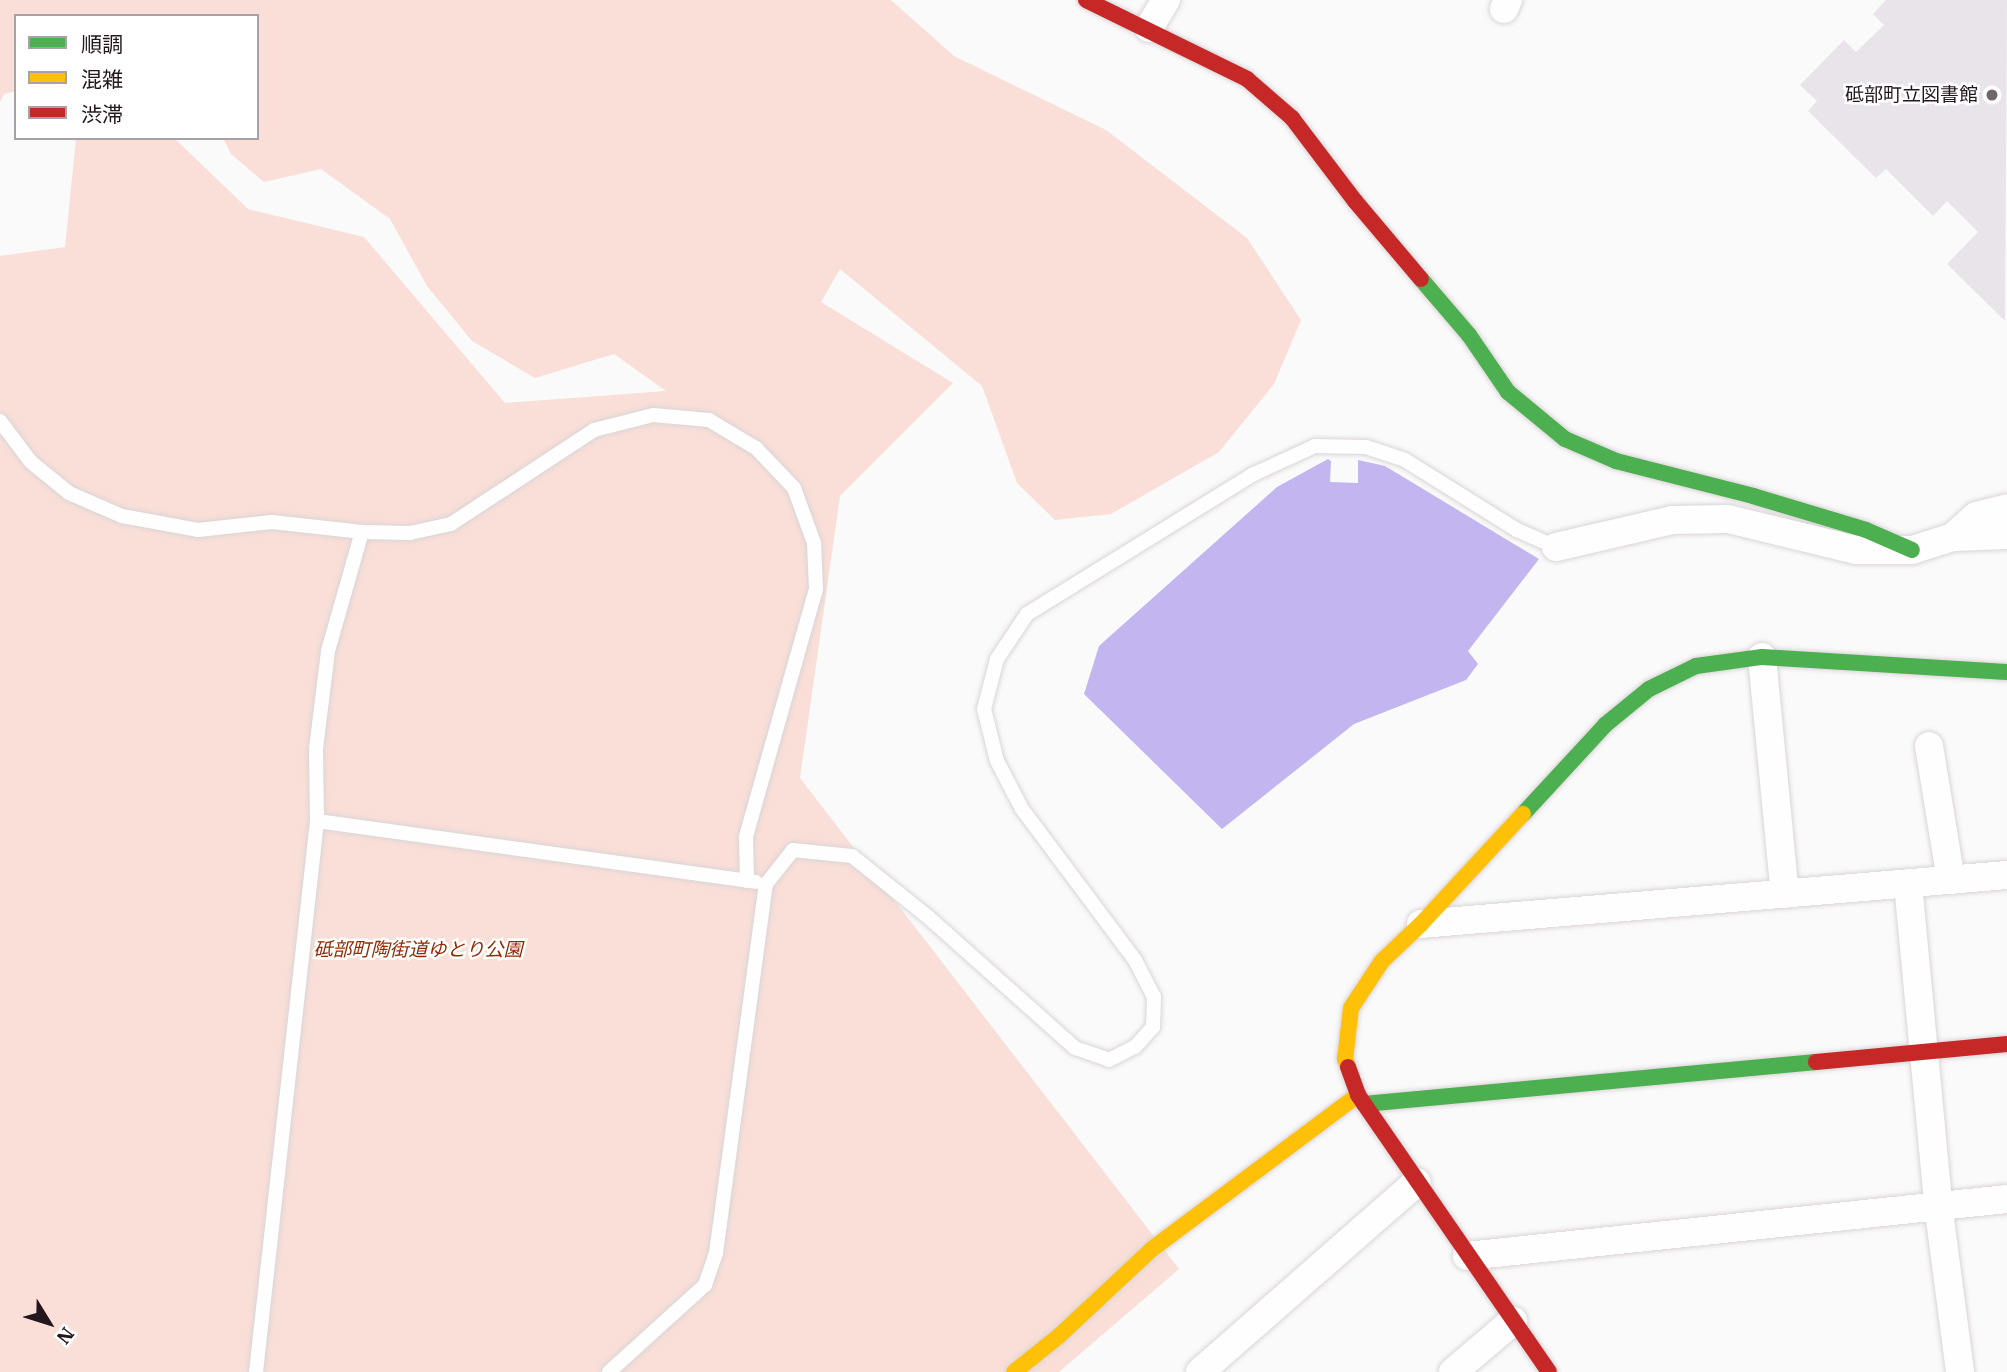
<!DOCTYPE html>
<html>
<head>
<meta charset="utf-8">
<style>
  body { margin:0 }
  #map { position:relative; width:2007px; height:1372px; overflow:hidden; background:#fafafa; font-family:"IBM Plex Serif","Noto Sans JP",serif }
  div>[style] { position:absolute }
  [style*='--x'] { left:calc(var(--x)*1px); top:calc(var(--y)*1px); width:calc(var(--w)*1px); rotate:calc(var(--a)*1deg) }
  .green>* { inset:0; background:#f9dfd7 }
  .water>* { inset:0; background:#c3b5f0 }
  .building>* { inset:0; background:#e8e4ea }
  .roads { filter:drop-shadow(0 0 2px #dad4d7) drop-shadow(0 0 2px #dad4d7) }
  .lane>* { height:14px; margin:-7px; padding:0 7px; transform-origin:7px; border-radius:7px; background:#fefefe }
  .street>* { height:28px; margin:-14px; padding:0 14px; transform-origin:14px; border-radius:14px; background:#fefefe }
  .fast>* { height:16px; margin:-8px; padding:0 8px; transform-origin:8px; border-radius:8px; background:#4caf50 }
  .slow>* { height:16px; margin:-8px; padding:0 8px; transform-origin:8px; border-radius:8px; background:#ffc107 }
  .jam>* { height:16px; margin:-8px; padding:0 8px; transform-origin:8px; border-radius:8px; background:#c62828 }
  .dots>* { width:19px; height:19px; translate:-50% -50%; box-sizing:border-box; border:4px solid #fff; border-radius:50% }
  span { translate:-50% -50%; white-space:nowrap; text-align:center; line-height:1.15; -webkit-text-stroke:5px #fff; paint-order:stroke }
  .poi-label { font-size:19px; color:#23161d }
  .right { translate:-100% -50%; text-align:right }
  .park-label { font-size:19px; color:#942a01; font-style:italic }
  .legend { position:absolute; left:14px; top:14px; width:245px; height:126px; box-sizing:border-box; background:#fff; border:2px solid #a7a2a5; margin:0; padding:9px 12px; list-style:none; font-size:21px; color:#23161d }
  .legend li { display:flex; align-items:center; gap:14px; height:35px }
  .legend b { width:35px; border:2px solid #a7a2a5 }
  .north { position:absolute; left:14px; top:1288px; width:70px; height:70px; -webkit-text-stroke:5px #fff; paint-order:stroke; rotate:128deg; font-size:19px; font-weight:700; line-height:28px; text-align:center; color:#23161d }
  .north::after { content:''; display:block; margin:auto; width:24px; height:32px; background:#23161d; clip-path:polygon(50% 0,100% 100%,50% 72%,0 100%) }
</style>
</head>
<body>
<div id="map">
  <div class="green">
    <i style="clip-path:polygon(0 0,891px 0,954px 56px,1106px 130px,1247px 238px,1301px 320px,1274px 384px,1219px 452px,1111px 514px,1055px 520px,1017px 483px,982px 386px,840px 269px,821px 302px,953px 383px,840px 496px,800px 778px,1179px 1269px,1059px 1372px,0 1372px,0 256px,65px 247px,76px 138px,174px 138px,248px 209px,364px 237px,505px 403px,666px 391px,614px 354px,535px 378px,472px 341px,427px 286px,390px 219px,321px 169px,264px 182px,231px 154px,223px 138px,257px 138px,257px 16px,16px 16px,16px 91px,4px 94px,0 102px)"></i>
  </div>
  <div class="water">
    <i style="clip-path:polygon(1328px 459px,1331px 461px,1330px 482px,1358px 483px,1358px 460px,1385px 466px,1539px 559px,1468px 651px,1478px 664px,1466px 680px,1354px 724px,1222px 829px,1084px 694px,1099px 646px,1277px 487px)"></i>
  </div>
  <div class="building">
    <i style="clip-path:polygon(1886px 0,2007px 0,2005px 321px,1947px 264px,1978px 232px,1947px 201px,1933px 216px,1886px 169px,1876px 178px,1808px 111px,1817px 101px,1800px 85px,1844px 40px,1856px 52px,1884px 25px,1873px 14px)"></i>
  </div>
  <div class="roads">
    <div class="lane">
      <i style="--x:0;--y:421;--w:51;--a:52.9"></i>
      <i style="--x:31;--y:462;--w:49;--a:39.2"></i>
      <i style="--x:69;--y:493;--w:58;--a:23.5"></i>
      <i style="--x:122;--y:516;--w:77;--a:10.4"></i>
      <i style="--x:198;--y:530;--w:74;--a:-6.2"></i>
      <i style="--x:272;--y:522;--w:91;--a:6.3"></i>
      <i style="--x:362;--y:532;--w:48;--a:1.2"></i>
      <i style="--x:410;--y:533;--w:42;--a:-12.4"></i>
      <i style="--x:451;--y:524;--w:171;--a:-33.3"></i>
      <i style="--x:594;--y:430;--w:61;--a:-14.3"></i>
      <i style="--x:653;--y:415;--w:56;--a:5.1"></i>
      <i style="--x:709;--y:420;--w:55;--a:30.8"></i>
      <i style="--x:756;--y:448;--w:55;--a:46.5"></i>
      <i style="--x:794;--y:488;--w:59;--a:70"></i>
      <i style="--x:814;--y:543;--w:46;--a:87.5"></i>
      <i style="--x:816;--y:589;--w:258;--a:105.8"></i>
      <i style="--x:746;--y:837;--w:44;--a:88.7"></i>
      <i style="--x:317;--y:821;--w:443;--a:7.9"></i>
      <i style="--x:256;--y:1372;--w:554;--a:-83.68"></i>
      <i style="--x:317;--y:821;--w:72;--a:-90.8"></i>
      <i style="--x:316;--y:749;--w:99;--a:-83"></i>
      <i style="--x:328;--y:651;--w:124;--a:-74.1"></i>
      <i style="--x:609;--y:1372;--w:130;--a:-42.2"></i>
      <i style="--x:705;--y:1285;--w:34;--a:-71"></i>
      <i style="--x:716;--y:1253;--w:372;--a:-82.3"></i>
      <i style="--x:766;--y:884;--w:43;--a:-51.5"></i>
      <i style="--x:793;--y:850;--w:59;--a:5.8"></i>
      <i style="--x:852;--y:856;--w:96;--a:38.7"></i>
      <i style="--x:927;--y:916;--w:198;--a:41.7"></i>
      <i style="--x:1075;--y:1048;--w:36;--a:19"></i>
      <i style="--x:1109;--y:1060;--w:29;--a:-27"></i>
      <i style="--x:1135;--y:1047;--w:27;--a:-48"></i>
      <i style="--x:1153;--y:1027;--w:30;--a:-88"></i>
      <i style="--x:1154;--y:997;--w:42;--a:-117.2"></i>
      <i style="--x:1135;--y:960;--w:189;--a:-126.8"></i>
      <i style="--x:1022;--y:809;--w:54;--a:-117.5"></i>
      <i style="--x:997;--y:761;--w:54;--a:-104"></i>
      <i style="--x:984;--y:709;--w:52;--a:-75.4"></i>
      <i style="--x:997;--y:659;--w:54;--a:-56.3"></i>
      <i style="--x:1027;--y:614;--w:267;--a:-31.7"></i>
      <i style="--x:1254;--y:474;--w:67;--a:-24.7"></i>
      <i style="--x:1315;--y:446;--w:51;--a:1.1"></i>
      <i style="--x:1366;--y:447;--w:41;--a:18.4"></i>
      <i style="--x:1405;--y:460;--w:132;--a:32"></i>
      <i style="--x:1517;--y:530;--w:43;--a:23.6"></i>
    </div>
    <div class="street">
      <i style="--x:1504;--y:9;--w:10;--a:-66"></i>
      <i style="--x:1149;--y:28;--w:33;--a:-59"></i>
      <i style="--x:1953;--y:537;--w:31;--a:-42"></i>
      <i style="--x:1976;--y:516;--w:32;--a:-14"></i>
      <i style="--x:1556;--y:547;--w:119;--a:-13.1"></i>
      <i style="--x:1672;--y:520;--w:56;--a:-1"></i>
      <i style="--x:1728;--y:519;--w:132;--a:13.6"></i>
      <i style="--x:1856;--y:550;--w:56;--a:0"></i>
      <i style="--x:1912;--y:550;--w:43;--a:-17.6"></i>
      <i style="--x:1953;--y:537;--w:54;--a:-2.1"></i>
      <i style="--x:1762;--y:657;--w:238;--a:84.5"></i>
      <i style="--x:1929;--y:746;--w:136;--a:80.7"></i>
      <i style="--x:1908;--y:884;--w:321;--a:84.6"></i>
      <i style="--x:1938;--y:1204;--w:169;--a:82.5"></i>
      <i style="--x:1421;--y:924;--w:588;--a:-4.78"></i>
      <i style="--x:1467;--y:1256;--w:543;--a:-6.03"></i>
      <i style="--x:1200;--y:1372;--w:288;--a:-41.2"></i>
      <i style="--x:1453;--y:1372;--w:79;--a:-40.4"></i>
    </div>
    <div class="fast">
      <i style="--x:1421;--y:279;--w:74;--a:49.4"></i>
      <i style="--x:1469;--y:335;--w:69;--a:55.6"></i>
      <i style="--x:1508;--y:392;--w:74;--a:39.5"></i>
      <i style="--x:1565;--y:439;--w:56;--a:23.3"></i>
      <i style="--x:1616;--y:461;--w:141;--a:14.3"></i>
      <i style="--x:1753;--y:496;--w:118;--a:16.7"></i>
      <i style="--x:1866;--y:530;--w:50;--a:23.5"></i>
      <i style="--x:1523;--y:814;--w:121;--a:-47.3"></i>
      <i style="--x:1605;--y:725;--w:57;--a:-39.3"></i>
      <i style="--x:1649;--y:689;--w:52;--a:-26.1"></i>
      <i style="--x:1696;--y:666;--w:67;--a:-7.8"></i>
      <i style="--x:1762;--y:657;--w:245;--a:3.5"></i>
      <i style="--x:1364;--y:1104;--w:454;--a:-5.3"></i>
    </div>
    <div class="slow">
      <i style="--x:1348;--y:1067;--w:9;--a:-111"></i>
      <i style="--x:1345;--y:1059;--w:51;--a:-83.3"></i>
      <i style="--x:1351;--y:1008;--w:56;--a:-56.6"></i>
      <i style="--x:1382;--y:961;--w:54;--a:-43.5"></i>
      <i style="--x:1421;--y:924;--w:150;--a:-47.2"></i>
      <i style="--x:1014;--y:1372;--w:58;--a:-38.7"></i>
      <i style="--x:1059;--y:1336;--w:127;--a:-43.1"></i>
      <i style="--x:1152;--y:1249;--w:257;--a:-36.8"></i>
    </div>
    <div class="jam">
      <i style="--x:1086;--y:0;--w:179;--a:26.1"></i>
      <i style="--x:1247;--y:79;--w:60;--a:40.9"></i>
      <i style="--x:1292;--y:118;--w:104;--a:52.8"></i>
      <i style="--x:1355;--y:201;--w:102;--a:49.8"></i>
      <i style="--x:1816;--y:1062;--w:192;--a:-5.4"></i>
      <i style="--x:1348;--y:1067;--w:30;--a:70"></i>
      <i style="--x:1358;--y:1095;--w:336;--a:55.4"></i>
    </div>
  </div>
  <div class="dots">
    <i style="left:1992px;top:95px;background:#6e666a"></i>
  </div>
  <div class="poi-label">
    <span class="right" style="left:1978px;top:95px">砥部町立図書館</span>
  </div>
  <div class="park-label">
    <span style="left:418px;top:950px">砥部町陶街道ゆとり公園</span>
  </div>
  <ul class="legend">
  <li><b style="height:9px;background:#4caf50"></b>順調</li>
  <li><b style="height:9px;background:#ffc107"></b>混雑</li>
  <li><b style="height:9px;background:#c62828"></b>渋滞</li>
  </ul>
  <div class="north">N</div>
</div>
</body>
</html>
